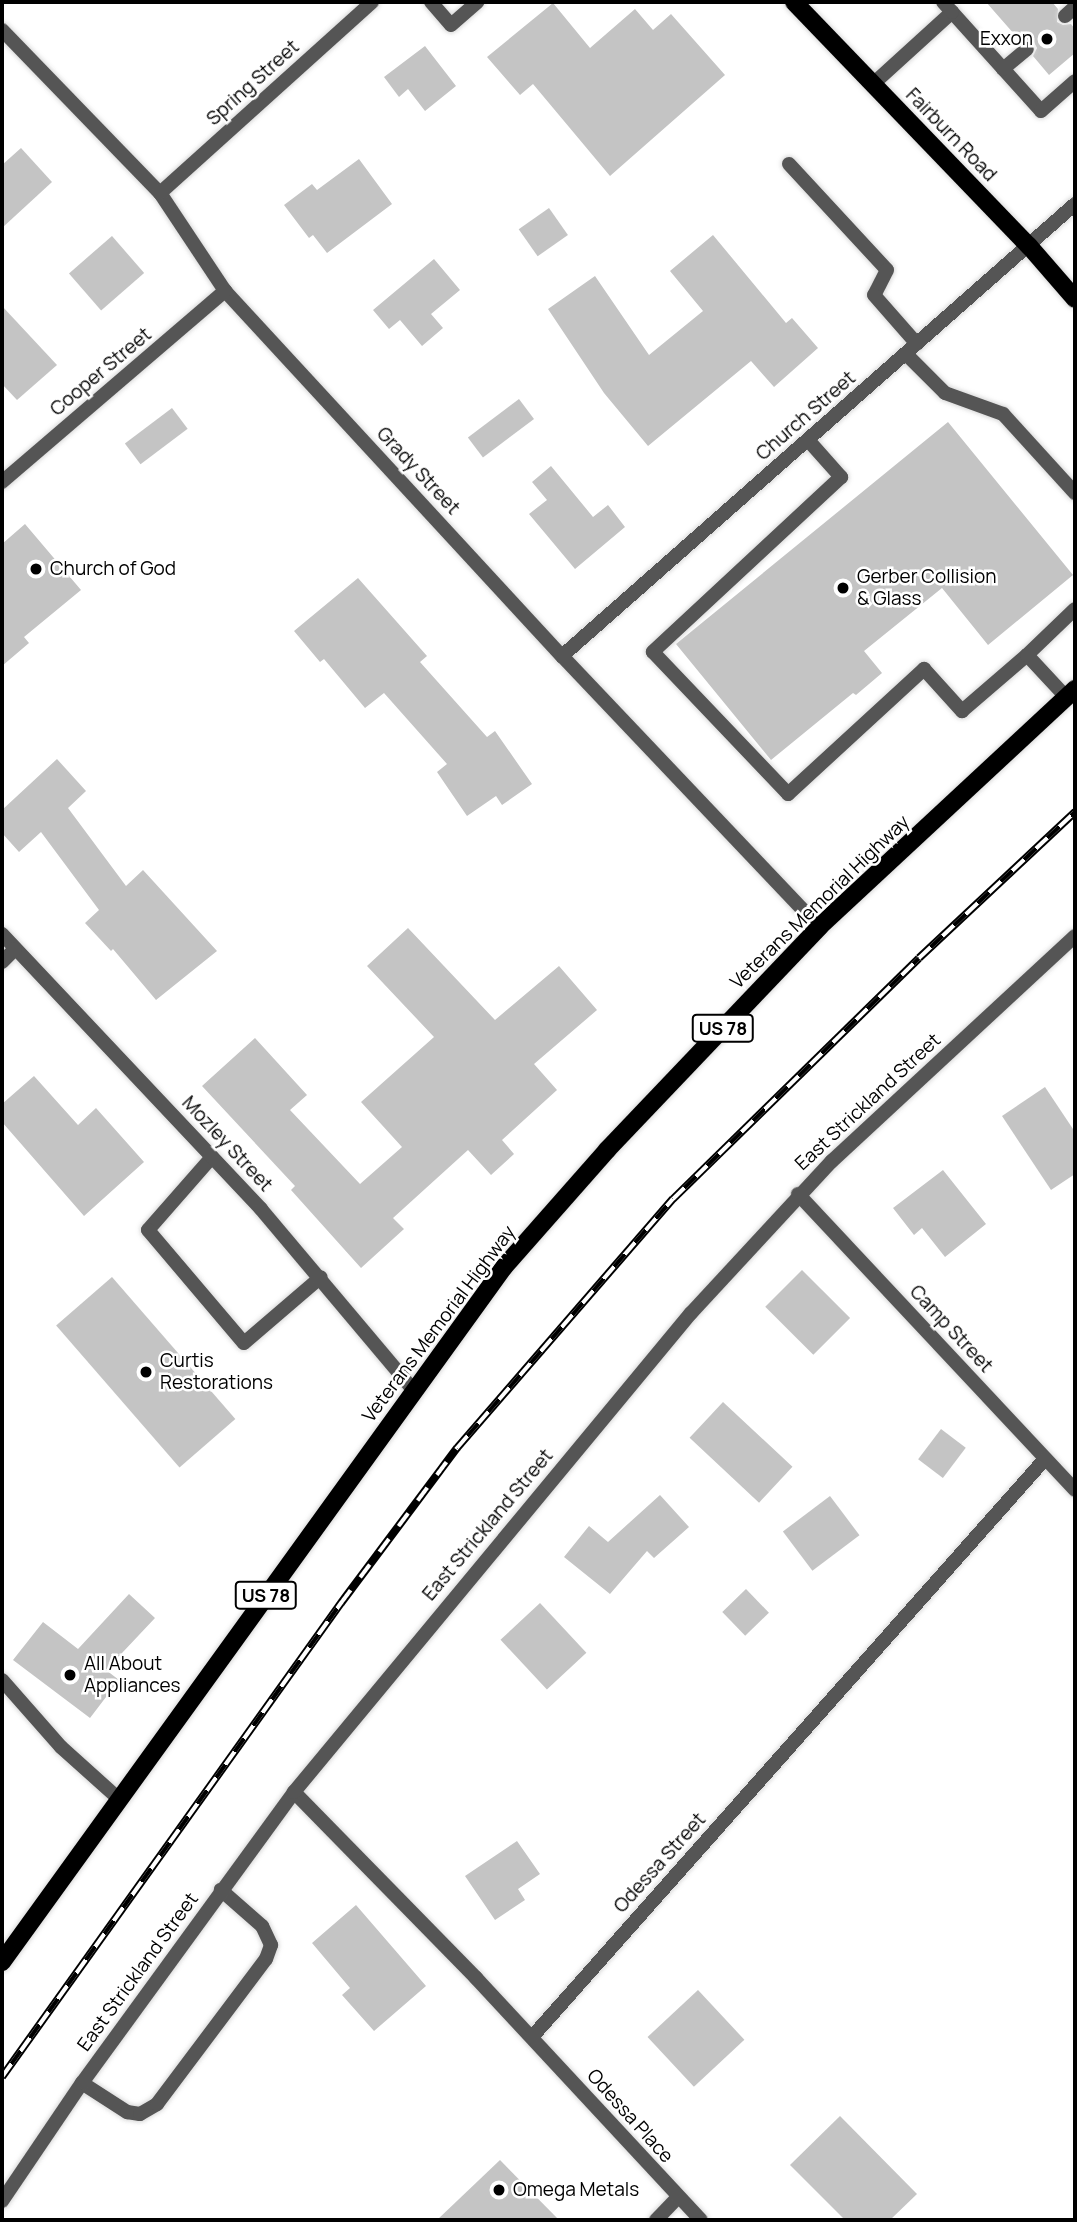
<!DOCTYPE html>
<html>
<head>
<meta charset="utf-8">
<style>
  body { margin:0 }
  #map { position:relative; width:1077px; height:2222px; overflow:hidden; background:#fff; font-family:Manrope,sans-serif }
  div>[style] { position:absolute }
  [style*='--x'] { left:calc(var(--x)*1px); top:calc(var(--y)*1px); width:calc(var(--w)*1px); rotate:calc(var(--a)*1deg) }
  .building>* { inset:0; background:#c4c4c4; transform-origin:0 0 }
  .roads { filter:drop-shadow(0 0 2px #dbdbdb) drop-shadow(0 0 2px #dbdbdb) }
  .lane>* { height:14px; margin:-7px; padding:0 7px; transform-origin:7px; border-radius:7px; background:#555 }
  .street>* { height:14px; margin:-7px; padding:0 7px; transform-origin:7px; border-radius:7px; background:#555 }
  .primary>* { height:18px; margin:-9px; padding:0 9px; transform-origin:9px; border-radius:9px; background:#000 }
  .rail>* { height:8px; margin-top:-4px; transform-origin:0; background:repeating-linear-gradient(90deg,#fff 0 16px,#000 0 32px); box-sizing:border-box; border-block:2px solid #000 }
  .dots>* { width:19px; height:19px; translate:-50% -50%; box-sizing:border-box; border:4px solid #fff; border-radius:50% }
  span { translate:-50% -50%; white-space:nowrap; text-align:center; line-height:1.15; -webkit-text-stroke:5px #fff; paint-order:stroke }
  .shield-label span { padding:2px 5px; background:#fff; border:2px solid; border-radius:5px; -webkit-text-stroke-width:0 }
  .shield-label { font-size:18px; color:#000; font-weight:700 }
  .poi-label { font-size:19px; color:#000 }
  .right { translate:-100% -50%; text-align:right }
  .left { translate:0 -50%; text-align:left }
  .street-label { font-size:19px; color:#000 }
  .frame { position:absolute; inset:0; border:4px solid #000; pointer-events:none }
</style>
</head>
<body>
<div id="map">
  <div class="building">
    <i style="clip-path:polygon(986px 2px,1052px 2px,1058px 9px,1057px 22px,1063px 25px,1071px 24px,1075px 29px,1075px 53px,1049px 75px,1033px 56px,1037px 48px,1034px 42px,1026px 39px,1021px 42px)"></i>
    <i style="clip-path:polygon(553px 3px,590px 48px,635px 9px,653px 30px,671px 14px,725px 75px,610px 176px,533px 84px,520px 95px,487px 57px)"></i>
    <i style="clip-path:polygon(425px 46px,456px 86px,425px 111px,408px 89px,399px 97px,384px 77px)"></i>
    <i style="clip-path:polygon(21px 148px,52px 182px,2px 228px,2px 165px)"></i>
    <i style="clip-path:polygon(359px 159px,392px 204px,327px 253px,313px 235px,309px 238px,284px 205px,312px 184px,317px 190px)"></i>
    <i style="left:549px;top:208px;width:33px;height:37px;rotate:55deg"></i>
    <i style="clip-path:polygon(713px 235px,786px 323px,792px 318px,818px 348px,774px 387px,751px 361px,648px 446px,604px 393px,548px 309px,595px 276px,649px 355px,703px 311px,670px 271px)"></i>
    <i style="left:112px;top:236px;width:49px;height:57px;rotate:49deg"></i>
    <i style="clip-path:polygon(434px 259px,460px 290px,431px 314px,443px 328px,422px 346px,400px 320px,389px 329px,373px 310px)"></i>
    <i style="clip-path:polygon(2px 306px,57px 365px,17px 400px,2px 384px)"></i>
    <i style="left:519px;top:399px;width:25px;height:64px;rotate:53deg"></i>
    <i style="left:172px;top:408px;width:26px;height:59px;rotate:53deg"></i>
    <i style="clip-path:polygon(948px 422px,1073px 575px,988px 645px,942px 588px,864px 651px,882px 673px,856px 695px,853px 693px,771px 760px,676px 644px)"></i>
    <i style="clip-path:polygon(551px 466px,593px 517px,608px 505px,625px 527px,575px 569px,529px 514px,547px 500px,532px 482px)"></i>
    <i style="clip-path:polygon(25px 524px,81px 590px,24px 637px,29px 643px,2px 666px,2px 544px)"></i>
    <i style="clip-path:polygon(358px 578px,427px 656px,420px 662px,487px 737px,495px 731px,532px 784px,502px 805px,496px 796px,467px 816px,437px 772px,447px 764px,384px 693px,365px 708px,324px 659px,320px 662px,294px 631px)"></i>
    <i style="clip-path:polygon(57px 759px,86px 791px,68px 808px,126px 886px,143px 870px,217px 951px,156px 1000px,113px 949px,111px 951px,85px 923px,99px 910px,41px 832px,19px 852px,2px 833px,2px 810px)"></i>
    <i style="clip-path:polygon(408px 928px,495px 1020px,559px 966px,597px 1010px,534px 1064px,557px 1090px,502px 1140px,514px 1154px,491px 1175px,468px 1150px,393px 1218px,404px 1229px,361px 1268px,291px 1190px,295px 1186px,202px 1086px,255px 1038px,307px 1095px,290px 1110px,360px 1184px,402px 1147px,361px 1102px,434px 1037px,367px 966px)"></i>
    <i style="clip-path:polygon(34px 1076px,78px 1125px,96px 1108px,144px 1162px,84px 1216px,2px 1122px,2px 1104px)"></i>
    <i style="clip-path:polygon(1045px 1087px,1075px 1132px,1075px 1174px,1051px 1190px,1002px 1116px)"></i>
    <i style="clip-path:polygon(943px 1170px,986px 1224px,945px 1257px,922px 1228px,914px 1235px,893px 1208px)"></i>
    <i style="left:802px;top:1270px;width:68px;height:52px;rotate:45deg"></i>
    <i style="left:112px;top:1277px;width:188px;height:74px;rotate:49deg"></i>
    <i style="left:723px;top:1402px;width:95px;height:49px;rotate:43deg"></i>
    <i style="left:941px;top:1429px;width:31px;height:38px;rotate:37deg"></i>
    <i style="clip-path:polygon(660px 1495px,689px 1527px,654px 1558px,647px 1551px,610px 1594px,564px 1557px,589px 1526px,608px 1542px)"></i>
    <i style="left:830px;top:1496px;width:49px;height:59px;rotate:53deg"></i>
    <i style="left:746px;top:1589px;width:33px;height:33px;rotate:46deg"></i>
    <i style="clip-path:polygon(129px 1594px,155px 1618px,106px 1670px,119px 1680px,90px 1718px,13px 1660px,43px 1622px,78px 1649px)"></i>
    <i style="left:540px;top:1603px;width:68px;height:54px;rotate:47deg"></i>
    <i style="clip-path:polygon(517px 1841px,540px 1874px,518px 1889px,525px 1900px,495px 1920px,465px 1876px)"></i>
    <i style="clip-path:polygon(356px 1905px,426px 1986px,374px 2031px,342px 1995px,350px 1988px,312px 1943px)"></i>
    <i style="left:698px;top:1990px;width:68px;height:69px;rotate:47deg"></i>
    <i style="clip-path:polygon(840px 2116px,917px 2194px,890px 2220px,845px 2220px,790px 2165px)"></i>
    <i style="clip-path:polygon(500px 2160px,559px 2220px,437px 2220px)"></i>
  </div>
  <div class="roads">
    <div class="lane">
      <i style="--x:431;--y:2;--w:30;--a:49"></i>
      <i style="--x:451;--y:25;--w:35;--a:-41"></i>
      <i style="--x:952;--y:12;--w:133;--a:48"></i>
      <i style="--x:1041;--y:111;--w:45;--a:-41.4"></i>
      <i style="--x:1065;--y:16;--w:13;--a:-42"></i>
      <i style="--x:1003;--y:69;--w:31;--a:-40"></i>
      <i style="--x:873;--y:84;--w:107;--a:-42.3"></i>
      <i style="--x:952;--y:12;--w:13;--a:-132"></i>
      <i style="--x:789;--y:164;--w:144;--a:47.2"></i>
      <i style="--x:887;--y:270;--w:28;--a:117"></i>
      <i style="--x:874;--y:295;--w:65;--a:48.7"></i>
      <i style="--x:906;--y:354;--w:55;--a:45"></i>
      <i style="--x:945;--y:393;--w:62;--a:19.9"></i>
      <i style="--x:1003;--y:414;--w:107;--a:47.7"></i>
      <i style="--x:808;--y:440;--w:50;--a:48.3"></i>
      <i style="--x:841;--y:477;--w:257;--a:137.1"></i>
      <i style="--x:653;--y:652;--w:196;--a:46.4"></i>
      <i style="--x:788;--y:794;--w:185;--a:-42.6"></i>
      <i style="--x:924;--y:669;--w:57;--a:47.9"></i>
      <i style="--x:962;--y:711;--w:86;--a:-40.7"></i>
      <i style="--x:1027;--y:655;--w:57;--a:47.1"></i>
      <i style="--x:1027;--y:655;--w:66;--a:-43.8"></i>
      <i style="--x:212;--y:1157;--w:97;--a:131.2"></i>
      <i style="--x:148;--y:1230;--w:148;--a:49.7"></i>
      <i style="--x:244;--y:1343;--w:101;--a:-40.6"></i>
      <i style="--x:82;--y:2083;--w:54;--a:32.8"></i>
      <i style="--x:127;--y:2112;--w:13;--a:9"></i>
      <i style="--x:140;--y:2114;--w:20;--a:-30"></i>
      <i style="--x:157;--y:2104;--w:181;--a:-53.1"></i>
      <i style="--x:266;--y:1959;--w:15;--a:-70"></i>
      <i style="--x:271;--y:1945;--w:21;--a:-115"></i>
      <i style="--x:262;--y:1926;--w:55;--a:-138.7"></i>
      <i style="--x:656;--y:2220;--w:32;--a:-46"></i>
    </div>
    <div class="street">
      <i style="--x:2;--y:30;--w:227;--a:45.9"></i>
      <i style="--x:160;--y:193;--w:118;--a:56.4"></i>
      <i style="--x:225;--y:291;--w:497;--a:47.3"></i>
      <i style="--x:562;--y:656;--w:373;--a:46.5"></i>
      <i style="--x:160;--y:193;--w:285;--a:-42"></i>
      <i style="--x:2;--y:482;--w:294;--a:-40.6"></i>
      <i style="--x:562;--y:656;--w:684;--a:-41.38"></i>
      <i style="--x:2;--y:934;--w:378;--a:46.7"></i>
      <i style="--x:261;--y:1209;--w:238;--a:49.9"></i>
      <i style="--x:2;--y:962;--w:18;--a:-45"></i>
      <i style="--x:798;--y:1194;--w:405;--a:46.9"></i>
      <i style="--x:2;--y:1680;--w:89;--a:48.6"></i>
      <i style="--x:61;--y:1747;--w:78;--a:41.9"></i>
      <i style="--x:294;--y:1792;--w:260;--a:45.6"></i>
      <i style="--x:476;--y:1978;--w:330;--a:47.1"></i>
      <i style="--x:532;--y:2037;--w:773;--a:-48.41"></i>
      <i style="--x:2;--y:2201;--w:143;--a:-55.9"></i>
      <i style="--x:82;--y:2083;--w:360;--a:-53.9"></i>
      <i style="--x:294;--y:1792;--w:622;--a:-50.35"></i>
      <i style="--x:691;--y:1313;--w:207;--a:-47.2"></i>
      <i style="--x:832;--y:1161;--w:331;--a:-42.8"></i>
    </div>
    <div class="primary">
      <i style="--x:794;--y:2;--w:339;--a:46.1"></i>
      <i style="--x:1029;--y:246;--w:70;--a:49"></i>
      <i style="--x:2;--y:1962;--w:857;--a:-54.16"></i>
      <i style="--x:504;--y:1267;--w:156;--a:-48.6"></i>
      <i style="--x:607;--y:1150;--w:308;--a:-46.4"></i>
      <i style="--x:819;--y:927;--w:350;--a:-42.9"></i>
    </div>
  </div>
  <div class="rail">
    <i style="--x:2;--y:2077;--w:583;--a:-54.43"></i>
    <i style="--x:341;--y:1603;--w:194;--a:-53.2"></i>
    <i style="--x:457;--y:1448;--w:330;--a:-49.1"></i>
    <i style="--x:673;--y:1199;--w:344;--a:-44.4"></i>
    <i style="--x:919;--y:958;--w:214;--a:-43.1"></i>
  </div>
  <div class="dots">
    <i style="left:1047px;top:39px;background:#000"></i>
    <i style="left:36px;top:569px;background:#000"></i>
    <i style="left:843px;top:588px;background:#000"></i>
    <i style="left:146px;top:1372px;background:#000"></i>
    <i style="left:70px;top:1675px;background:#000"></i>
    <i style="left:499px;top:2190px;background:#000"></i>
  </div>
  <div class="shield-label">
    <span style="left:723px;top:1028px">US 78</span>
    <span style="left:266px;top:1595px">US 78</span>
  </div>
  <div class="poi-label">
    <span class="right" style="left:1033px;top:39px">Exxon</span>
    <span class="left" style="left:50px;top:569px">Church of God</span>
    <span class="left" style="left:857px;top:588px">Gerber Collision<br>&amp; Glass</span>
    <span class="left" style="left:160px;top:1372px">Curtis<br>Restorations</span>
    <span class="left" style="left:84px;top:1675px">All About<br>Appliances</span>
    <span class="left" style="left:513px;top:2190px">Omega Metals</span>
  </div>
  <div class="street-label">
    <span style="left:253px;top:83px;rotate:-42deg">Spring Street</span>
    <span style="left:951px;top:135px;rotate:46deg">Fairburn Road</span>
    <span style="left:101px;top:372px;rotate:-40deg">Cooper Street</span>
    <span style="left:806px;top:416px;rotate:-41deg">Church Street</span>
    <span style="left:418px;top:471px;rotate:47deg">Grady Street</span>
    <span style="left:820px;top:902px;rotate:-44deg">Veterans Memorial Highway</span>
    <span style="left:868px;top:1102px;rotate:-43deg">East Strickland Street</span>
    <span style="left:227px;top:1144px;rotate:47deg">Mozley Street</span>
    <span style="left:439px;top:1324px;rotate:-53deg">Veterans Memorial Highway</span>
    <span style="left:951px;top:1329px;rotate:47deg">Camp Street</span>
    <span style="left:488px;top:1525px;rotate:-50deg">East Strickland Street</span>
    <span style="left:660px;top:1863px;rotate:-48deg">Odessa Street</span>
    <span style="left:138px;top:1972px;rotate:-54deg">East Strickland Street</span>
    <span style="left:630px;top:2116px;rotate:48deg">Odessa Place</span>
  </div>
  <div class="frame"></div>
</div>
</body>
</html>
